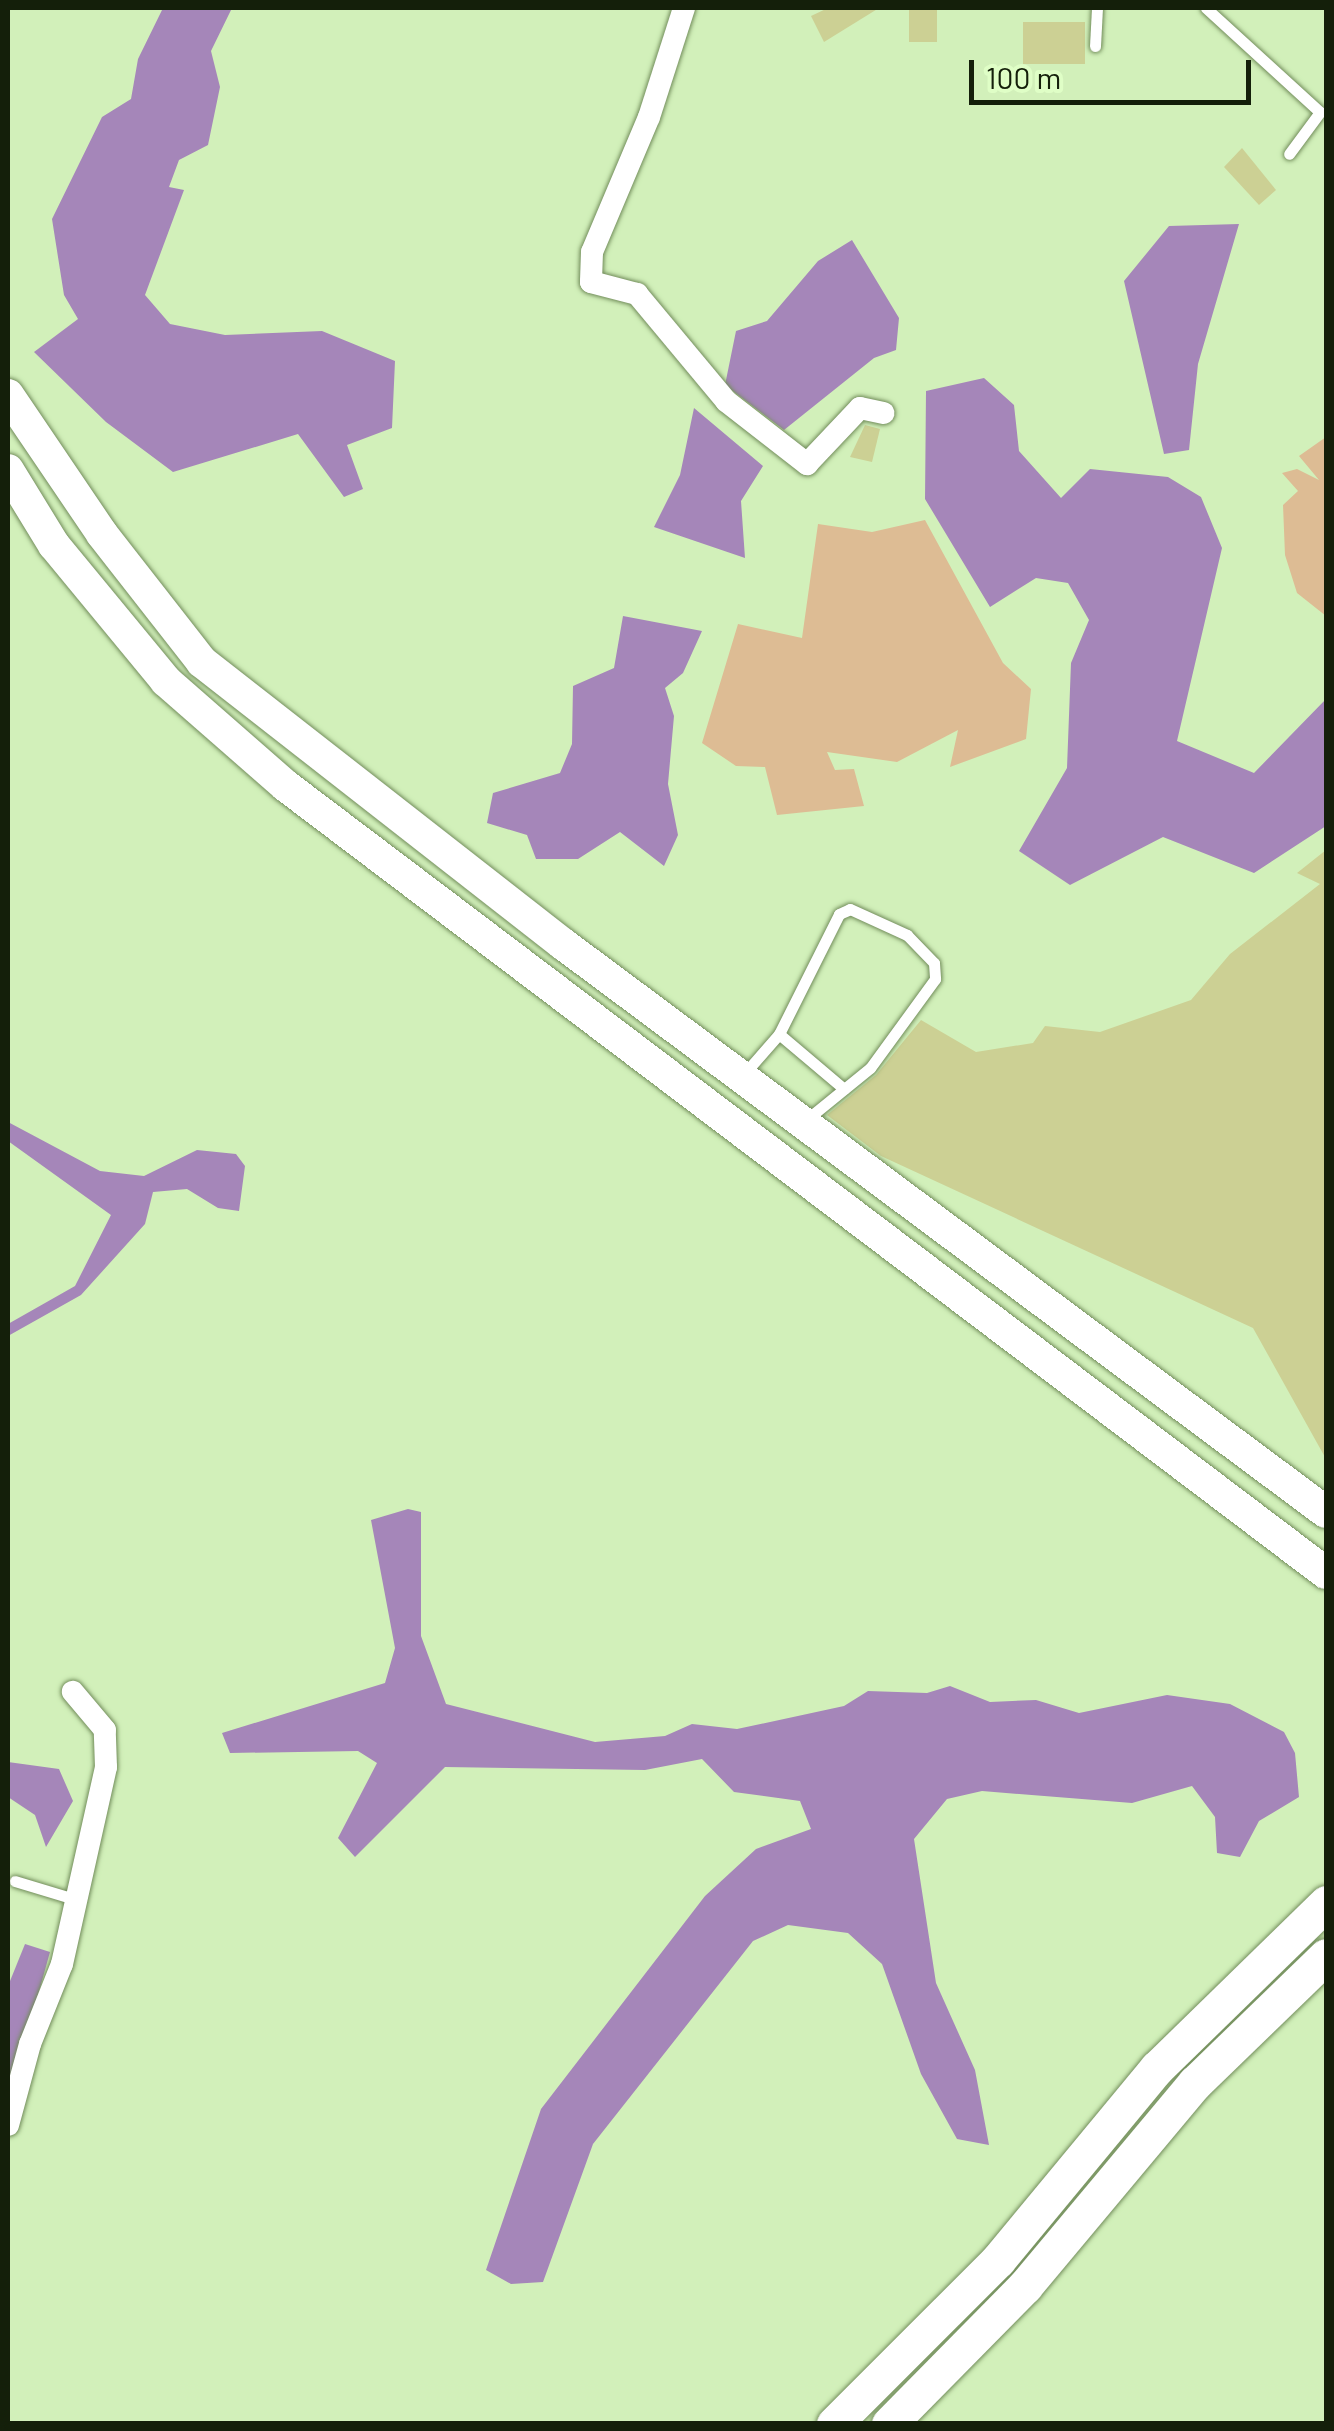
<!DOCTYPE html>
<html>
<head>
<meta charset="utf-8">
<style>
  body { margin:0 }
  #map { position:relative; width:1334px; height:2431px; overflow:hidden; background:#d2f0ba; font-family:Barlow,sans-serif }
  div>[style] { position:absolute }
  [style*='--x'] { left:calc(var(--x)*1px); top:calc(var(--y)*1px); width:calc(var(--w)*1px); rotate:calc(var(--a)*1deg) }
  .green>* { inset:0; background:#ddbc94 }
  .water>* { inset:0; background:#a586b9 }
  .building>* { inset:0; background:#ccd094; transform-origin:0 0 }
  .roads { filter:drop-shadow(0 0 2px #728d5b) drop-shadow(0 0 2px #728d5b) }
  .lane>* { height:11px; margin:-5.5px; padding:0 5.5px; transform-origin:5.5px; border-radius:5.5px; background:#fff }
  .street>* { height:22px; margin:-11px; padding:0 11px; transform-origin:11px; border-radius:11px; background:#fff }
  .secondary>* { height:32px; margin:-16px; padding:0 16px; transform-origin:16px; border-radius:16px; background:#fff }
  .primary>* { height:35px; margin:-17.5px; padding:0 17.5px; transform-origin:17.5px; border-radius:17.5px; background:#fff }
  span { translate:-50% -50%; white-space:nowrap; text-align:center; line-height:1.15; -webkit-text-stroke:8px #dffec6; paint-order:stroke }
  .frame { position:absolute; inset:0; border:10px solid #141f0a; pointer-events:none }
  .scale { position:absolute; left:969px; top:60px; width:282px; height:45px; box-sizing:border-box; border:5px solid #141f0a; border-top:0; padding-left:12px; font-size:30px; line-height:35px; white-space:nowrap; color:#141f0a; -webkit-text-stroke:8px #dffec6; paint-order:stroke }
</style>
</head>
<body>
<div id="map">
  <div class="green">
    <i style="clip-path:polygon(1326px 437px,1326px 616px,1297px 593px,1285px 555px,1283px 505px,1298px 491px,1282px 473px,1297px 469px,1319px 480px,1299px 456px)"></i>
    <i style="clip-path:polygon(925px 520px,1003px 663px,1031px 689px,1026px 739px,950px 767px,958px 730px,897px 762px,827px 752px,835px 770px,854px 769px,864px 806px,777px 815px,765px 767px,736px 766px,702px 743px,738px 624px,802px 638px,818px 524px,872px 532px)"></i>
  </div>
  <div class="water">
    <i style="clip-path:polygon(163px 8px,232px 8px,211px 51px,220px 87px,208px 145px,179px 160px,169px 187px,184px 190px,145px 295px,170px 324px,225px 335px,322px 331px,395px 361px,392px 428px,347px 445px,363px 489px,344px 497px,298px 434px,173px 472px,106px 422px,34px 352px,78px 319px,64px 295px,52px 219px,102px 117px,131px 99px,138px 59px)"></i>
    <i style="clip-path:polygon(1239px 224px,1198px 364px,1189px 450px,1164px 454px,1124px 281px,1169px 226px)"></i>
    <i style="clip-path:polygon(852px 240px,899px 318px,896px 350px,874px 358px,784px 430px,725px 385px,736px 331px,767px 321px,818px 261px)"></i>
    <i style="clip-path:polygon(984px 378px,1014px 405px,1019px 451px,1061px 498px,1090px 469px,1168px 477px,1201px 497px,1222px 548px,1177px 741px,1254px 773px,1326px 699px,1326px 826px,1254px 873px,1163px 837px,1070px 885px,1019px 851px,1067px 768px,1071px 663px,1089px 620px,1068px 583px,1036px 578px,990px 607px,925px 499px,926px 391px)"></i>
    <i style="clip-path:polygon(694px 408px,763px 466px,741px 501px,745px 558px,654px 527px,680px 475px)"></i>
    <i style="clip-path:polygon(623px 616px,702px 631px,683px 673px,665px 688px,674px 716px,668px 784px,678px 835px,664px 866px,620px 832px,578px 859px,536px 859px,527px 835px,487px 823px,493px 793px,560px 773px,572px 744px,573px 686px,614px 668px)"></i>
    <i style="clip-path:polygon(8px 1122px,100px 1171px,144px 1176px,197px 1150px,236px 1154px,245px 1166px,239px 1211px,218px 1208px,187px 1189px,153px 1192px,145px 1224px,81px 1295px,8px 1336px,8px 1324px,75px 1286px,111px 1215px,8px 1141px)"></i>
    <i style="clip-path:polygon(408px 1509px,421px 1512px,421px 1636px,446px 1704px,595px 1742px,665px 1736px,692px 1724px,737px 1729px,844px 1706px,868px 1691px,927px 1693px,950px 1686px,990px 1702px,1036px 1700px,1079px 1713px,1167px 1695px,1230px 1704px,1284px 1732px,1295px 1753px,1299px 1797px,1259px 1821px,1240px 1857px,1217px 1853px,1215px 1817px,1192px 1786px,1132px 1803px,982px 1791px,947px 1799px,914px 1839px,936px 1983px,975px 2070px,989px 2145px,957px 2139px,921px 2074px,882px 1964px,848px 1933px,788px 1925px,753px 1941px,593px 2144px,543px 2282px,511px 2284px,486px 2270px,541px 2109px,705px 1896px,756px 1849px,811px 1829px,800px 1801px,734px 1792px,702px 1759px,645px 1770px,445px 1767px,355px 1857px,338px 1838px,377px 1763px,358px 1751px,230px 1753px,222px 1733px,385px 1683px,395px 1648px,371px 1520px)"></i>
    <i style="clip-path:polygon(8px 1762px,59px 1769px,73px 1801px,46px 1847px,35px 1815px,8px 1797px)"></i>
    <i style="clip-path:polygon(25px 1944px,50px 1952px,8px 2103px,8px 1986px)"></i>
  </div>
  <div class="building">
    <i style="clip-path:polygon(828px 8px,879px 8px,824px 42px,811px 16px)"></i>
    <i style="left:909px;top:8px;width:28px;height:34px"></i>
    <i style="left:1023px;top:22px;width:62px;height:42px"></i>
    <i style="clip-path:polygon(1242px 148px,1276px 190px,1259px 205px,1224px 167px)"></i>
    <i style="clip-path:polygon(865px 425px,880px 429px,872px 462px,850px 457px)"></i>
    <i style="clip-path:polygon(1326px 850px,1326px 1459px,1253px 1328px,881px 1156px,827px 1115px,876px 1075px,921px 1020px,976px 1052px,1033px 1043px,1045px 1026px,1100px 1032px,1191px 1000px,1230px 954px,1320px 884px,1297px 873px)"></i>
  </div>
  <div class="roads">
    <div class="lane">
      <i style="--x:1206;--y:8;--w:154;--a:42.4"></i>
      <i style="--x:1320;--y:112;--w:52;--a:126.4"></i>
      <i style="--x:1095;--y:46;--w:38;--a:-87"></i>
      <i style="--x:779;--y:1034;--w:85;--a:40.2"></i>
      <i style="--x:744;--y:1074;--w:53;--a:-48.8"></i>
      <i style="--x:779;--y:1034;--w:134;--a:-63.4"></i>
      <i style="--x:839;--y:914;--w:12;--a:-24"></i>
      <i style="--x:850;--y:909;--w:63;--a:24.5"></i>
      <i style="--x:907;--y:935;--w:39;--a:46"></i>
      <i style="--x:934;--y:963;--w:16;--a:86"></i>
      <i style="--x:935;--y:979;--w:110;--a:126.1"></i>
      <i style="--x:870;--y:1068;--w:82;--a:140.9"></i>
      <i style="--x:15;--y:1881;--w:66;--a:16.8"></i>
    </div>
    <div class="street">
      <i style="--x:684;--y:8;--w:114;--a:107.8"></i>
      <i style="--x:649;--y:117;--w:147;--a:112.9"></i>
      <i style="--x:592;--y:252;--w:30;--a:92"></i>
      <i style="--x:591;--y:282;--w:48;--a:14.6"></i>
      <i style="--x:637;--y:294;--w:139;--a:50.2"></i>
      <i style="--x:726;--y:401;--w:103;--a:37.9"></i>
      <i style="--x:807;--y:464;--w:77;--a:-46.6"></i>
      <i style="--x:860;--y:408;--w:24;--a:12"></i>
      <i style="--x:8;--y:2125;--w:84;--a:-74.8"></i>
      <i style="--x:30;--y:2044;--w:86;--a:-68.2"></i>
      <i style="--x:62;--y:1964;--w:202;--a:-77.4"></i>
      <i style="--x:106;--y:1767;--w:37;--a:-92"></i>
      <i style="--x:105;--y:1730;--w:50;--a:-130.1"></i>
    </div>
    <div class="secondary">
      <i style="--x:8;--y:395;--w:168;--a:55.9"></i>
      <i style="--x:102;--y:534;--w:162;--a:52"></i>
      <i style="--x:202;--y:662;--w:458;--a:38"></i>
      <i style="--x:563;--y:944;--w:951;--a:36.67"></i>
      <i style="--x:8;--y:470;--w:88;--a:58.5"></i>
      <i style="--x:54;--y:545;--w:176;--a:50.5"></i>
      <i style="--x:166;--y:681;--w:159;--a:41.2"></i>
      <i style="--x:286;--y:786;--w:1304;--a:37.12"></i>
    </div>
    <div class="primary">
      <i style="--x:834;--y:2424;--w:232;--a:-45"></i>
      <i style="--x:998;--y:2260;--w:249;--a:-50.4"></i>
      <i style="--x:1157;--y:2068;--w:236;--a:-44.3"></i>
      <i style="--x:889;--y:2424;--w:194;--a:-45.4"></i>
      <i style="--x:1025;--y:2286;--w:265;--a:-50.1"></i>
      <i style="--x:1195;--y:2083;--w:182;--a:-44.1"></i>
    </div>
  </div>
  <div class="frame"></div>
  <div class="scale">100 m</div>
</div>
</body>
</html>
